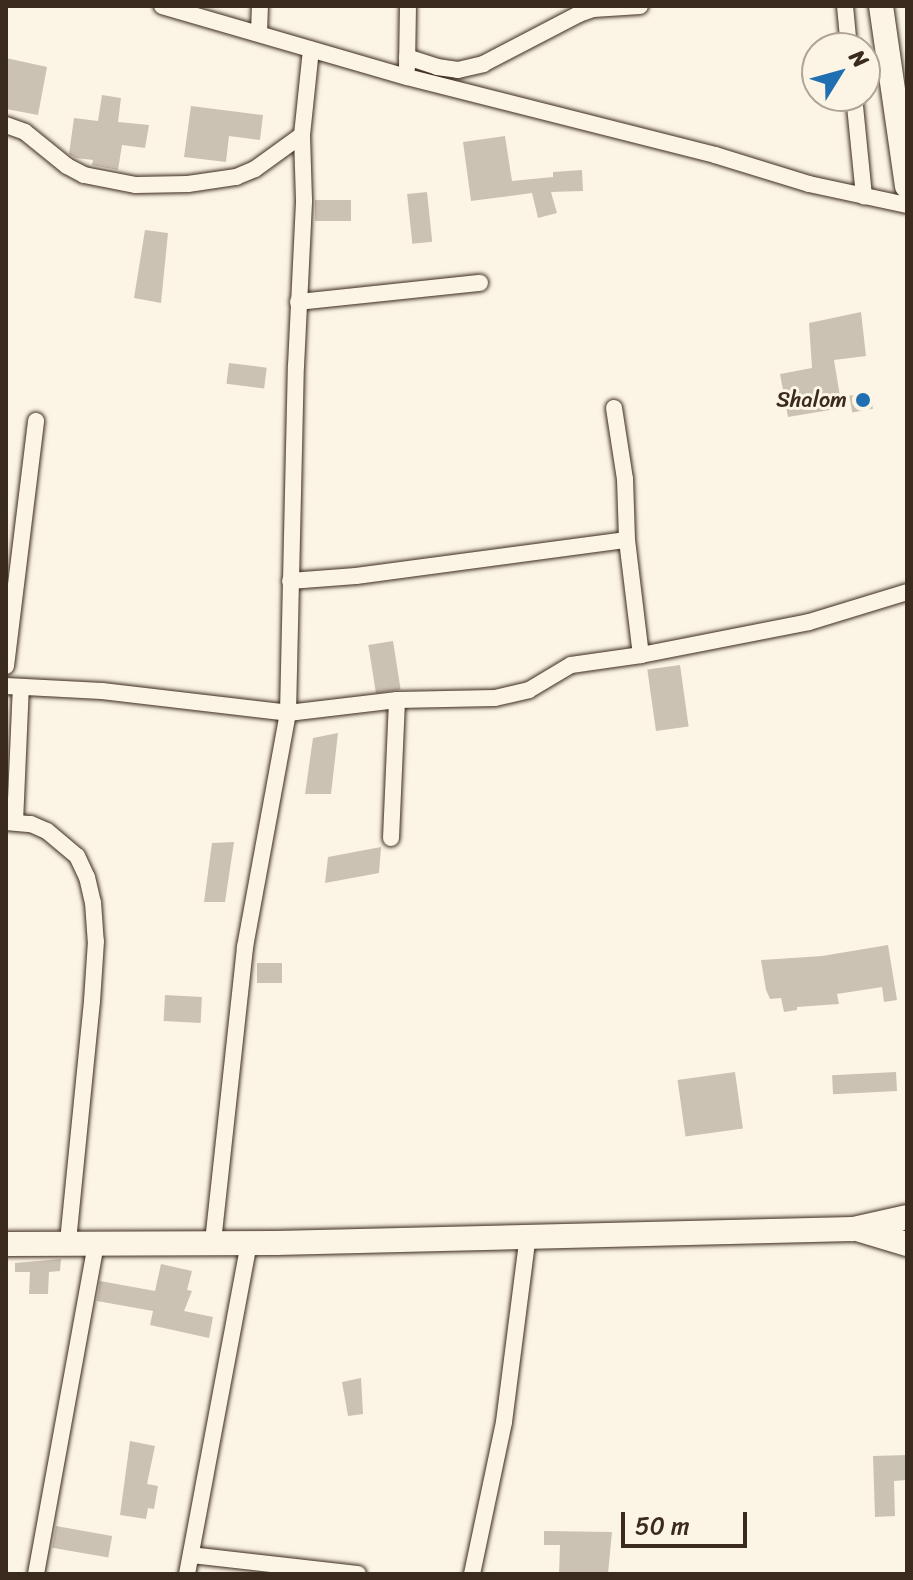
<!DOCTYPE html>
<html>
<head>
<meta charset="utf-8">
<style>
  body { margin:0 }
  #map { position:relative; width:913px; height:1580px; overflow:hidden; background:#fcf5e5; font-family:Sriracha,sans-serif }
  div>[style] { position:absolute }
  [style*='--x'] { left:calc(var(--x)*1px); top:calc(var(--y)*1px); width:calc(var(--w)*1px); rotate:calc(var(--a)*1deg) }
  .building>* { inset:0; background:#ccc2b3; transform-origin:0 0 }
  .roads { filter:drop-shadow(0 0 2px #3b2a1e) drop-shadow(0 0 2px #3b2a1e) }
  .minor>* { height:16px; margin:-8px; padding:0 8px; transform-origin:8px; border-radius:8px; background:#fcf5e5 }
  .secondary>* { height:24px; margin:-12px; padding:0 12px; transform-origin:12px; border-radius:12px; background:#fcf5e5 }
  .dots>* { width:22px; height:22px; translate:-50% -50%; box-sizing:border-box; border:4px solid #fcf5e5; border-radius:50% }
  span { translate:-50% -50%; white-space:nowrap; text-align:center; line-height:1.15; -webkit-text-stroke:6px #fcf5e5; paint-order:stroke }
  .poi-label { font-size:22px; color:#3b2a1e }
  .right { translate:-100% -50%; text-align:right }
  .frame { position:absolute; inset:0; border:8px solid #3b2a1e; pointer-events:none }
  .north { position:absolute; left:801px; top:32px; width:80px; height:80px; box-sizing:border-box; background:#fcf5e5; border:2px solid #afa495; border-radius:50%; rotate:53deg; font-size:22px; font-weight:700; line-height:32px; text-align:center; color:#3b2a1e }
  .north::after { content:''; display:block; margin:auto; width:28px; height:36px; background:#1f6fb2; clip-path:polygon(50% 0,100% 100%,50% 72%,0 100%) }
  .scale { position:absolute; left:621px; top:1512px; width:126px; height:36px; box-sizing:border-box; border:4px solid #3b2a1e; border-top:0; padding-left:10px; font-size:24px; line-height:28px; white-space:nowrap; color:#3b2a1e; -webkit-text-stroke:6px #fcf5e5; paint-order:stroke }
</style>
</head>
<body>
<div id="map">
  <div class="building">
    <i style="clip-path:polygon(6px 58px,47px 67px,38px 115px,6px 109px)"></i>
    <i style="clip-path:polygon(102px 95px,121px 98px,118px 122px,149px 125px,145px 148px,122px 145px,118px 170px,92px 165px,93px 160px,76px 158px,69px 154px,74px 118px,98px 121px)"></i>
    <i style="clip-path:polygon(191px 106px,263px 115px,260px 140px,229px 136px,226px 162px,184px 157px)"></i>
    <i style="clip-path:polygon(505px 136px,512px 181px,553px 177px,553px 172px,582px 170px,583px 191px,551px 192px,557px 213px,538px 218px,532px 193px,471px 201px,463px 142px)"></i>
    <i style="left:427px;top:192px;width:50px;height:20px;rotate:84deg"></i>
    <i style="left:351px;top:200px;width:21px;height:36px;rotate:90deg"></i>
    <i style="clip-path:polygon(145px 230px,168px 233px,161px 303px,134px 298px)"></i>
    <i style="clip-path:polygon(861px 312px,866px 356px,834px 360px,842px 408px,788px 417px,780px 374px,812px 368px,809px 323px)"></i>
    <i style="left:229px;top:363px;width:38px;height:21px;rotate:7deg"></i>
    <i style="left:870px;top:392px;width:17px;height:21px;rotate:80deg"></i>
    <i style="left:393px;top:641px;width:49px;height:25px;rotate:81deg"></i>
    <i style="left:680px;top:665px;width:62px;height:33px;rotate:82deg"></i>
    <i style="clip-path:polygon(338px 733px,331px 794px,305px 794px,313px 738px)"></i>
    <i style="clip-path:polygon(234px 842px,225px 902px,204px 902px,212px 843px)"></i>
    <i style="clip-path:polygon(381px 847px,379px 873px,325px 883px,328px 857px)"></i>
    <i style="clip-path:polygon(888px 945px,897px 1000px,884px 1002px,882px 987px,837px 994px,839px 1004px,797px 1007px,797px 1010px,784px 1012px,781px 998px,770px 999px,766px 990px,761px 960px,822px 956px)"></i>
    <i style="left:257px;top:963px;width:25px;height:20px"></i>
    <i style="left:165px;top:995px;width:37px;height:26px;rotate:3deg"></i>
    <i style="left:735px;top:1072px;width:57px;height:58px;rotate:82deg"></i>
    <i style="left:896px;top:1072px;width:19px;height:64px;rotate:87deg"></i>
    <i style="clip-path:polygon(61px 1259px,60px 1271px,49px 1272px,48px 1294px,29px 1294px,30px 1272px,15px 1272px,15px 1263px)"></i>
    <i style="clip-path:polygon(161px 1264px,192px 1271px,187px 1290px,192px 1291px,184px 1311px,213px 1317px,209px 1338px,150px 1325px,153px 1311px,97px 1301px,100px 1281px,155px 1291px)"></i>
    <i style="clip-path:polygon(361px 1378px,363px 1414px,348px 1416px,342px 1382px)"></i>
    <i style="clip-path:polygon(130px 1441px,155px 1446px,147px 1484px,158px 1486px,154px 1509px,148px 1508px,146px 1519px,120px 1515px)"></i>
    <i style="clip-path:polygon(907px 1455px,907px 1480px,894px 1481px,895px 1516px,875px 1517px,873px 1456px)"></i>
    <i style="left:56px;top:1526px;width:57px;height:22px;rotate:10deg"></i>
    <i style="clip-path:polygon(544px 1531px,612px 1532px,608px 1574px,559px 1574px,560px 1545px,544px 1545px)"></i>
  </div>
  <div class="roads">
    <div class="minor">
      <i style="--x:162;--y:6;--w:255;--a:16.2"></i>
      <i style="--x:407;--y:77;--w:318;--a:14.2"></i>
      <i style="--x:715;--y:155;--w:98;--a:17.1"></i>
      <i style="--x:809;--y:184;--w:100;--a:12.1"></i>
      <i style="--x:845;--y:6;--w:42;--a:84.6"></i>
      <i style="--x:259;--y:33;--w:27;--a:-88"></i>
      <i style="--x:407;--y:57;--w:32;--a:18"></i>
      <i style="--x:437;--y:67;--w:21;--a:8"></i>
      <i style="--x:458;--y:70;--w:26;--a:-13"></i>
      <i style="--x:483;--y:64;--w:108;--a:-27.5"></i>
      <i style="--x:579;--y:14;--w:15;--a:-20"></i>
      <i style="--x:593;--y:9;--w:47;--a:-3.7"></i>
      <i style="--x:407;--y:68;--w:62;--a:-89.1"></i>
      <i style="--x:854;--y:96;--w:101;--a:84.3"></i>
      <i style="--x:6;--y:125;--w:20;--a:20"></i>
      <i style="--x:25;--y:132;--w:54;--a:39"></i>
      <i style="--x:67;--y:166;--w:19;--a:28"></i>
      <i style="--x:84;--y:175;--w:53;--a:10.9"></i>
      <i style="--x:136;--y:185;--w:52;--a:-1.1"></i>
      <i style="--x:188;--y:184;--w:49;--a:-8.3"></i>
      <i style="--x:236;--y:177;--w:21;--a:-23"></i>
      <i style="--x:255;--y:169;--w:58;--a:-35.9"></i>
      <i style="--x:298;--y:302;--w:183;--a:-6"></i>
      <i style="--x:614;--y:408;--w:72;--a:81.2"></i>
      <i style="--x:625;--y:479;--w:61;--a:88.1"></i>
      <i style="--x:627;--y:540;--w:116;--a:83.1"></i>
      <i style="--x:290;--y:581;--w:66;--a:-4.3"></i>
      <i style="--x:356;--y:576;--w:273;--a:-7.6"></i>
      <i style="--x:6;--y:666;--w:247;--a:-83"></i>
      <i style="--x:6;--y:686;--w:96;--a:3"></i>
      <i style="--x:102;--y:691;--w:187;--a:6.7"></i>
      <i style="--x:288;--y:713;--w:110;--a:-6.8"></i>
      <i style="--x:397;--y:700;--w:98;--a:-1.2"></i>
      <i style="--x:495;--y:698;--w:35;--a:-13"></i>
      <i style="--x:529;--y:690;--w:49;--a:-30.8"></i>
      <i style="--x:571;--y:665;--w:71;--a:-8.1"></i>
      <i style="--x:641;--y:655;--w:171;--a:-11.1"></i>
      <i style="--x:809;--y:622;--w:102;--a:-17"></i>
      <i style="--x:6;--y:822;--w:25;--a:5"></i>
      <i style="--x:31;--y:824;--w:17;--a:24"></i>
      <i style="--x:47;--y:831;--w:39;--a:40"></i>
      <i style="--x:77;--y:856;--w:23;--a:65"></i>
      <i style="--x:87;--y:877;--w:26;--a:77"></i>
      <i style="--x:93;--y:902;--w:39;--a:86"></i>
      <i style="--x:96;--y:941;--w:60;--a:93.8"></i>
      <i style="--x:92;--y:1001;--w:243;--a:95.7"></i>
      <i style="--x:15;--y:822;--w:135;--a:-87.5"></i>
      <i style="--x:391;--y:838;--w:138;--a:-87.5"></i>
      <i style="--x:213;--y:1242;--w:297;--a:-83.8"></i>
      <i style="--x:245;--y:947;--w:238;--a:-79.6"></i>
      <i style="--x:288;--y:713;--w:347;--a:-88.7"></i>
      <i style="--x:296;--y:366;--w:166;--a:-87.2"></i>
      <i style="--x:304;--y:200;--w:65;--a:-91.8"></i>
      <i style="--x:302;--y:135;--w:86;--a:-84"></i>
      <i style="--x:191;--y:1555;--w:168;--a:6.5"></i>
      <i style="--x:36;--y:1574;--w:336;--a:-79.7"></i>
      <i style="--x:187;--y:1574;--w:338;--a:-79.4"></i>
      <i style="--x:472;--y:1574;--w:155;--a:-78.1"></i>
      <i style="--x:504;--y:1422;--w:190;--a:-82.7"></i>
    </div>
    <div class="secondary">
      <i style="--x:881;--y:6;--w:182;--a:81.8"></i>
      <i style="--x:860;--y:1230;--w:49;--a:16.6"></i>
      <i style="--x:6;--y:1244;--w:270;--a:-0.2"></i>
      <i style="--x:276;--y:1243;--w:577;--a:-1.39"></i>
      <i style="--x:853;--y:1229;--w:55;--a:-12.5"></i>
    </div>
  </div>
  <div class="dots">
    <i style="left:863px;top:400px;background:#1f6fb2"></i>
  </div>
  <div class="poi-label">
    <span class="right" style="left:847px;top:400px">Shalom</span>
  </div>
  <div class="frame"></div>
  <div class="north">N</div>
  <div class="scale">50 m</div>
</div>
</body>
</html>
